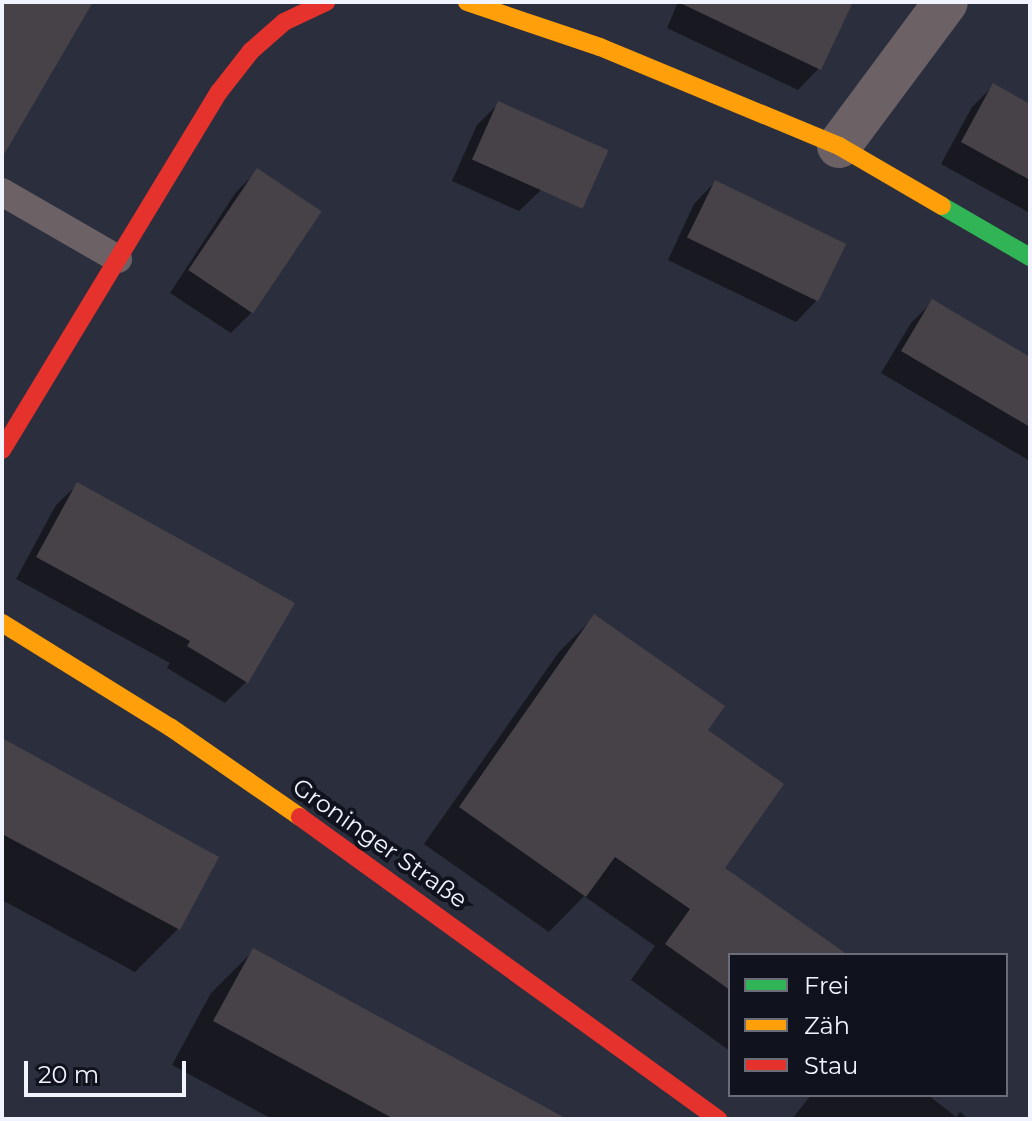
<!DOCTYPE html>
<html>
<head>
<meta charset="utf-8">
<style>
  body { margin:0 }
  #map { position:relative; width:1032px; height:1121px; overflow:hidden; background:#2b2e3c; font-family:Montserrat,sans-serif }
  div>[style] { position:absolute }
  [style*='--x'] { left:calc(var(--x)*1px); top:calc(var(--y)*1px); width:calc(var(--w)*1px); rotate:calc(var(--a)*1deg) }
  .shadow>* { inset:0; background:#0007 }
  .building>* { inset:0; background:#474247; transform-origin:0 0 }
  .lane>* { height:28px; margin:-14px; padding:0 14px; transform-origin:14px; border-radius:14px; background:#6c6266 }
  .street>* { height:44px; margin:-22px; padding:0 22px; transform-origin:22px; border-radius:22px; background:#6c6266 }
  .fast>* { height:18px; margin:-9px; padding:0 9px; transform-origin:9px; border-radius:9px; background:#30b455 }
  .slow>* { height:18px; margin:-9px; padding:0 9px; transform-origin:9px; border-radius:9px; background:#ff9f0a }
  .jam>* { height:18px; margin:-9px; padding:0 9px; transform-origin:9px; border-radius:9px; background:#e5322d }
  span { translate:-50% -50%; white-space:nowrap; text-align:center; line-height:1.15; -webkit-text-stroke:8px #10121e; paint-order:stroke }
  .street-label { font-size:24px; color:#f1f3fe }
  .frame { position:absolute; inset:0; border:4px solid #f1f3fe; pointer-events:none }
  .legend { position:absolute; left:728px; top:953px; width:280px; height:144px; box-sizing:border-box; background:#10121e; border:2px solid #6a6c78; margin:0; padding:10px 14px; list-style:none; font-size:24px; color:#f1f3fe }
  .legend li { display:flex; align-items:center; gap:16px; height:40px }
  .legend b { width:40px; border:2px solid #6a6c78 }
  .scale { position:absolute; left:24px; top:1061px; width:162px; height:36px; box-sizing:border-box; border:4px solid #f1f3fe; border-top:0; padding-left:10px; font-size:24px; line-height:28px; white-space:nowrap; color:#f1f3fe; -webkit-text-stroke:6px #10121e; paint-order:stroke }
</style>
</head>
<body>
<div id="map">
  <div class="shadow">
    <i style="clip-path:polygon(678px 2px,831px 2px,819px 68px,798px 90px,667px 28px)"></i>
    <i style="clip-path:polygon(993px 86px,1030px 106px,1030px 213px,941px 164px,972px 107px)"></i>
    <i style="clip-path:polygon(498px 104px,541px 190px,519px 211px,452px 181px,477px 125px)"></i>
    <i style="clip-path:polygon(257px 171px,319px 212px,252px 312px,231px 333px,170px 293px,236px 192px)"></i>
    <i style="clip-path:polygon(715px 182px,844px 244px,817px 300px,796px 322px,668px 260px,694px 204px)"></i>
    <i style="clip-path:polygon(932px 302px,1030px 359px,1030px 461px,881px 373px,911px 323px)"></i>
    <i style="clip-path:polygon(78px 484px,246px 682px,225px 703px,167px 668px,170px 663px,16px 579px,56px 505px)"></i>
    <i style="clip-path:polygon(595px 616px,705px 731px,722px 869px,837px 955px,730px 955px,730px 1051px,631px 980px,655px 946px,584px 896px,549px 932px,424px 844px,559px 652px)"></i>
    <i style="clip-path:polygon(2px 740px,216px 858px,178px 929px,135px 972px,2px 900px)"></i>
    <i style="clip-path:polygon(254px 950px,512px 1119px,272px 1119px,172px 1065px,211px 993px)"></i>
    <i style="clip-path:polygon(811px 1095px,928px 1095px,956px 1117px,960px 1112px,969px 1119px,792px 1119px)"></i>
  </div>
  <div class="building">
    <i style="clip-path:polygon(2px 2px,93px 2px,2px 158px)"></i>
    <i style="clip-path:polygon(678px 2px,853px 2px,821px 70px)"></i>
    <i style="clip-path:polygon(993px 83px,1030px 104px,1030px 180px,961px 142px)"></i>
    <i style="left:498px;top:101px;width:121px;height:64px;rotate:24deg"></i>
    <i style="left:257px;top:168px;width:78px;height:123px;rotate:34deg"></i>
    <i style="left:715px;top:180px;width:146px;height:64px;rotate:26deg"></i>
    <i style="clip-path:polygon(932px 299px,1030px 357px,1030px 427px,901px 351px)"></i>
    <i style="clip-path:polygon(77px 482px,295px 603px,248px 683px,187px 646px,190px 641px,36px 557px)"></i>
    <i style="clip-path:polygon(594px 614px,725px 706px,708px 730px,784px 784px,725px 868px,848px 955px,730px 955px,730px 990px,665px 944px,690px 909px,615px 857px,586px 897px,459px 807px)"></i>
    <i style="clip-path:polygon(2px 738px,219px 857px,180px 930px,2px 834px)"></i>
    <i style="clip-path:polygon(253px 948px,567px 1119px,394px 1119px,213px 1021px)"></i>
  </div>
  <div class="lane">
    <i style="--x:2;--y:192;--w:134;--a:30"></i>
  </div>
  <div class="street">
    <i style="--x:839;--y:146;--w:179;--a:-53.4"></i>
  </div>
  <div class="fast">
    <i style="--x:942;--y:206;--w:102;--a:30.1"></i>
  </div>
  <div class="slow">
    <i style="--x:467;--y:2;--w:140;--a:18.7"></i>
    <i style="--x:600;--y:47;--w:259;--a:22.5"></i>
    <i style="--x:839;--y:146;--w:119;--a:30.2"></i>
    <i style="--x:2;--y:623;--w:198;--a:31.8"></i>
    <i style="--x:170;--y:727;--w:158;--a:34.7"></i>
  </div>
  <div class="jam">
    <i style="--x:2;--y:450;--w:419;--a:-58.8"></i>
    <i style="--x:219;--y:92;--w:52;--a:-52"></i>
    <i style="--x:251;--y:51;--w:44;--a:-41.3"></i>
    <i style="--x:284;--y:22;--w:47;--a:-25.5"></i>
    <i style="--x:300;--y:817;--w:516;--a:35.85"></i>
  </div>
  <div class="street-label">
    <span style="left:380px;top:843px;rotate:35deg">Groninger Straße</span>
  </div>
  <div class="frame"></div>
  <ul class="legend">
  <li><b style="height:10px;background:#30b455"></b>Frei</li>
  <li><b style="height:10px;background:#ff9f0a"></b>Zäh</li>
  <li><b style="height:10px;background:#e5322d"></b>Stau</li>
  </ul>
  <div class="scale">20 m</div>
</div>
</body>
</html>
